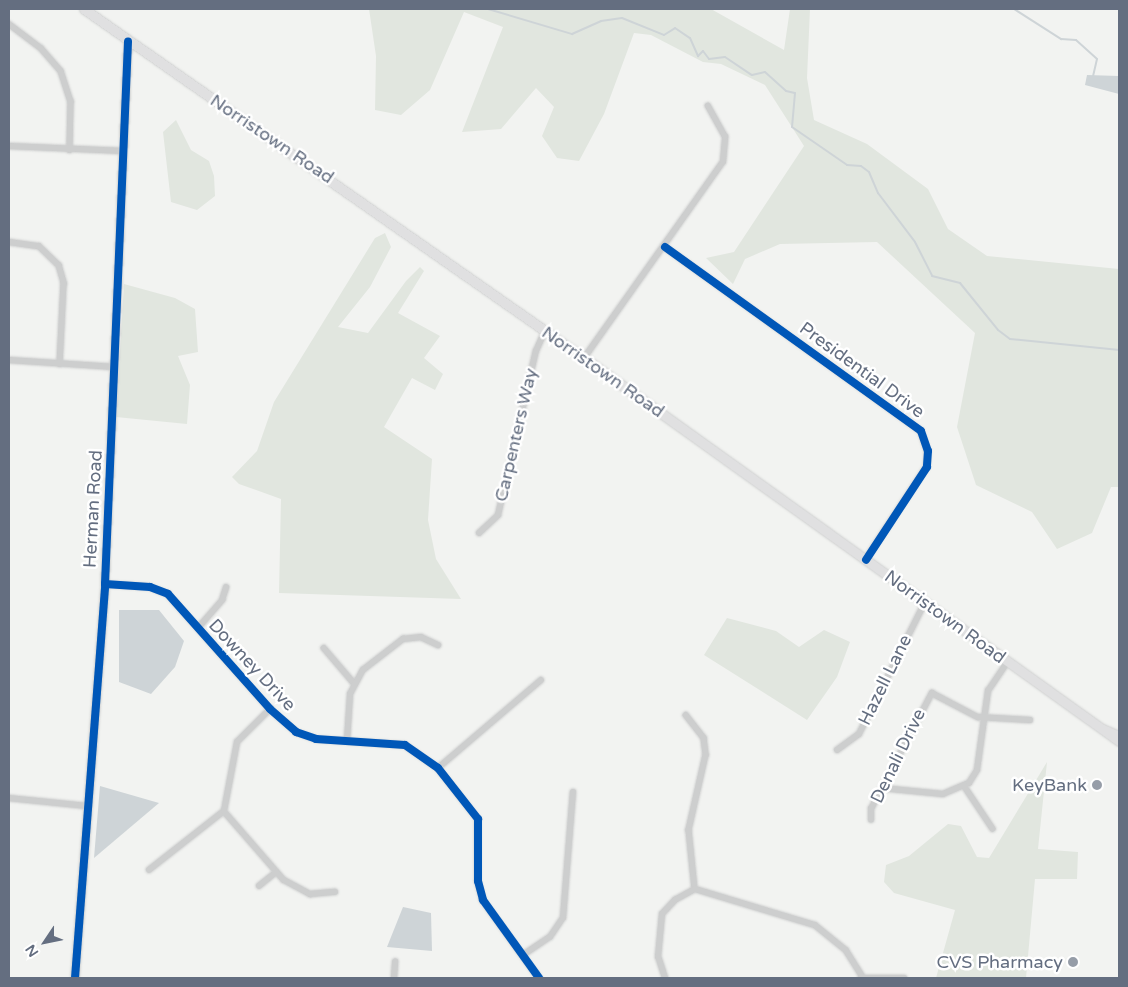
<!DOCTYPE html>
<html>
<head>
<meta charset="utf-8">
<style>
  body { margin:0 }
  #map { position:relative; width:1128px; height:987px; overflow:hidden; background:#f2f3f1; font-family:"Varela Round",sans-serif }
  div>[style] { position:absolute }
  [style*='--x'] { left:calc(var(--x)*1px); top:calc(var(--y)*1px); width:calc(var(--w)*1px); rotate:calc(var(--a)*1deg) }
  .green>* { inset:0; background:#e1e6df }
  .water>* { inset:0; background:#ced4d7 }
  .stream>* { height:2px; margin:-1px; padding:0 1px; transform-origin:1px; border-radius:1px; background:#ced4d7 }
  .roads { filter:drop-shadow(0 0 1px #cfd0d0) drop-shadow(0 0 1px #cfd0d0) }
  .minor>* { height:5.5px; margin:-2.75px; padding:0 2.75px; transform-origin:2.75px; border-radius:2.75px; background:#cdcece }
  .tertiary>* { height:8px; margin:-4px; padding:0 4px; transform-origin:4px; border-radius:4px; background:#cdcece }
  .secondary>* { height:9px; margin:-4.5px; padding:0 4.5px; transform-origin:4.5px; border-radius:4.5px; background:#e0e0e1 }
  .primary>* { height:9px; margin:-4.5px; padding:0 4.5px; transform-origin:4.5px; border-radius:4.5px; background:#e0e0e1 }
  .cycleway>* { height:8px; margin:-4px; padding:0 4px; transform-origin:4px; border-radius:4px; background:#0057b8 }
  .dots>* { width:14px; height:14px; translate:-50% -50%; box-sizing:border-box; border:2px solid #fff; border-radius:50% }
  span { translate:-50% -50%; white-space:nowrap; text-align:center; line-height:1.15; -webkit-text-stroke:5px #fff; paint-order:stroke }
  .street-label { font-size:18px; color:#646e80 }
  .poi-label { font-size:18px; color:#646e80 }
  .right { translate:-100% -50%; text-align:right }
  .frame { position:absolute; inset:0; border:10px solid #646e80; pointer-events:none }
  .north { position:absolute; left:20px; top:917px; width:50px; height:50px; -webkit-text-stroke:4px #fff; paint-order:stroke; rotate:236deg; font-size:14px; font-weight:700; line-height:20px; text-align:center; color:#646e80 }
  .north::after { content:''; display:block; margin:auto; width:18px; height:22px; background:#646e80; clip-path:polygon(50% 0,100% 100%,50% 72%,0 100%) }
</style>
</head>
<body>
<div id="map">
  <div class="green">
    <i style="clip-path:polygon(369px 9px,711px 9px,784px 50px,790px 9px,810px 9px,807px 78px,814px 120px,867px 144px,928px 189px,948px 229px,987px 256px,1119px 269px,1119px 487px,1111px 487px,1092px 533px,1057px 549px,1032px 512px,976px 485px,957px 427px,975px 333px,877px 242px,780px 244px,745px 259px,733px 284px,706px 258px,734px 252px,804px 146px,765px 85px,721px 64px,703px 62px,651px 35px,634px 33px,604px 114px,579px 161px,557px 158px,542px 136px,554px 107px,536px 88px,501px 129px,462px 132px,503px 27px,464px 12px,430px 90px,401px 115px,375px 110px,376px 56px)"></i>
    <i style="clip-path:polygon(176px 120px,191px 150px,209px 161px,214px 176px,215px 196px,197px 210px,171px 202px,163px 132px)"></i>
    <i style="clip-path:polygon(385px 233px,391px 247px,370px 287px,338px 327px,368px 333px,406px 281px,420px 267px,424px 271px,398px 313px,440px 336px,424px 358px,443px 374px,435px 390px,412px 378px,384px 427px,432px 459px,428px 520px,436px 559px,461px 599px,279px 593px,281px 499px,239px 484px,232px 477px,257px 451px,274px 402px,375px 238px)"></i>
    <i style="clip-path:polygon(124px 284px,175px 298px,195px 309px,198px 352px,178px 356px,190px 385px,187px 424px,116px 417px)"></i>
    <i style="clip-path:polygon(727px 618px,776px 631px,799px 647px,824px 630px,850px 642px,837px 677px,807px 720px,704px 655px)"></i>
    <i style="clip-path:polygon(1047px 762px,1038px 849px,1078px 852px,1077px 879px,1035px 879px,1026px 978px,936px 978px,955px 910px,894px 893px,884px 882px,886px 865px,909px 856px,948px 824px,961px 826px,977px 857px,989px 858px)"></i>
  </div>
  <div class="water">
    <i style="clip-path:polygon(1087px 75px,1119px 76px,1119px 94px,1085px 85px)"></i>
    <i style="clip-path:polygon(119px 610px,159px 610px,184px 641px,175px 667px,151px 694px,119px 682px)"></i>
    <i style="clip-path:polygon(100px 786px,159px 803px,94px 858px)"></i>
    <i style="clip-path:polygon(403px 907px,431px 913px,432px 951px,387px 947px)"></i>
  </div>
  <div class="stream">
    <i style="--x:488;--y:9;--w:88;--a:16.6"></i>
    <i style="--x:572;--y:34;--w:32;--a:-24"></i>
    <i style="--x:601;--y:21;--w:21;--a:-8"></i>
    <i style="--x:622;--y:18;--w:45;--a:22"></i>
    <i style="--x:664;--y:35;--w:13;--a:-32"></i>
    <i style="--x:675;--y:28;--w:18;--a:34"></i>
    <i style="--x:690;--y:38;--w:20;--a:66"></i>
    <i style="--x:698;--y:56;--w:7;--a:-45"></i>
    <i style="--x:703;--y:51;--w:10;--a:53"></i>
    <i style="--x:709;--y:59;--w:16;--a:-7"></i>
    <i style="--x:725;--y:57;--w:32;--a:34"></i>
    <i style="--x:752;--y:75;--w:13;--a:-13"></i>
    <i style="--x:765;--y:72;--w:28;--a:42"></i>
    <i style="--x:786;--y:91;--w:9;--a:13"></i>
    <i style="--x:795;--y:93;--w:34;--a:95"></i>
    <i style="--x:792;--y:127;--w:67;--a:34.6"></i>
    <i style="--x:847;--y:165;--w:14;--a:4"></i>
    <i style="--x:861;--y:166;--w:10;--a:37"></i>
    <i style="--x:869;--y:172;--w:23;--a:67"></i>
    <i style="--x:878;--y:193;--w:61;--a:52.9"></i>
    <i style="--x:915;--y:242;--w:38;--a:63"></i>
    <i style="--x:932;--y:276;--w:29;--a:14"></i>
    <i style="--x:960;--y:283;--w:60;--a:51"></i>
    <i style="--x:998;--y:330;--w:15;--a:37"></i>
    <i style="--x:1010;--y:339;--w:110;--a:5.8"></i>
    <i style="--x:1014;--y:9;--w:56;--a:32.6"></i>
    <i style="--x:1061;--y:39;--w:15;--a:4"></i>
    <i style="--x:1076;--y:40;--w:28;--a:42"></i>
    <i style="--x:1097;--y:59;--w:17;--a:103"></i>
  </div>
  <div class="roads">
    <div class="minor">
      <i style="--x:9;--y:24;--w:40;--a:37"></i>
      <i style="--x:41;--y:48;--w:30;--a:49"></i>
      <i style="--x:61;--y:71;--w:32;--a:72"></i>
      <i style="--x:71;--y:101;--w:49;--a:91.2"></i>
      <i style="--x:9;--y:146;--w:115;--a:2.5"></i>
      <i style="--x:9;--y:242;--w:30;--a:8"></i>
      <i style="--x:39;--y:246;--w:28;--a:44"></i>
      <i style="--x:59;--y:265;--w:19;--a:74"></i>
      <i style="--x:64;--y:283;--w:81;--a:92.8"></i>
      <i style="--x:665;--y:247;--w:315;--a:35.7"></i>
      <i style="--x:921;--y:431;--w:21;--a:71"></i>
      <i style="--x:928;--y:451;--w:16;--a:94"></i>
      <i style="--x:927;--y:467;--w:111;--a:123.3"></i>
      <i style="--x:584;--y:358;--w:240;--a:-54.7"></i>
      <i style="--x:723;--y:162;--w:25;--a:-85"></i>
      <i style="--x:725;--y:137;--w:35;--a:-119"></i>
      <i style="--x:9;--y:360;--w:106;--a:3.8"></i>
      <i style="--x:479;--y:533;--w:26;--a:-43"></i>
      <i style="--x:498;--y:515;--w:168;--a:-77"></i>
      <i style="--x:536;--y:351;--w:22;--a:-66"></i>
      <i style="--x:105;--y:584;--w:45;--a:3.8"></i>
      <i style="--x:150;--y:587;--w:19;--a:21"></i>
      <i style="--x:168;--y:594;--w:154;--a:48.4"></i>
      <i style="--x:270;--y:709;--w:35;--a:41"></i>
      <i style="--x:296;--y:732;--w:21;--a:19"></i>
      <i style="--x:316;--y:739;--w:89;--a:3.9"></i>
      <i style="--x:405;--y:745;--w:40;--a:34.9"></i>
      <i style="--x:438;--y:768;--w:65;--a:51.9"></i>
      <i style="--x:478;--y:819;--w:62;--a:90"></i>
      <i style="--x:478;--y:881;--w:20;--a:75"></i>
      <i style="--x:483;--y:900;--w:96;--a:54.3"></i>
      <i style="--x:198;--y:628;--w:37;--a:-49"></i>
      <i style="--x:222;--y:600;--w:13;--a:-72"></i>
      <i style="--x:324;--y:648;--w:45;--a:49.5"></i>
      <i style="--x:686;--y:715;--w:29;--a:52"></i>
      <i style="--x:704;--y:738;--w:17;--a:83"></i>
      <i style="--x:706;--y:755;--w:77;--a:102.8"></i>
      <i style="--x:689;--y:830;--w:59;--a:84.2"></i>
      <i style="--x:347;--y:741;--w:47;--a:-86.3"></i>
      <i style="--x:350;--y:694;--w:27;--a:-62"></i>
      <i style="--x:363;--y:670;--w:51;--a:-37.8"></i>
      <i style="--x:403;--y:639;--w:18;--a:-6"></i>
      <i style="--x:421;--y:637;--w:19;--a:25"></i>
      <i style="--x:837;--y:750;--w:27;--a:-36"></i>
      <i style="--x:859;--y:734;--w:148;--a:-63.4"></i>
      <i style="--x:438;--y:768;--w:135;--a:-40.5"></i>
      <i style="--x:965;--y:787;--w:50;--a:56.3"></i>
      <i style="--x:882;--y:788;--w:61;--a:5.6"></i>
      <i style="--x:943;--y:794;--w:28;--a:-23"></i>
      <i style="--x:969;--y:783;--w:15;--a:-58"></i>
      <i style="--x:977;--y:770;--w:80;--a:-82.1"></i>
      <i style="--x:988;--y:691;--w:36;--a:-56"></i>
      <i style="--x:9;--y:798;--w:78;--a:5.9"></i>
      <i style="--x:224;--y:811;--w:91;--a:49"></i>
      <i style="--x:284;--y:880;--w:30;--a:28"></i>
      <i style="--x:310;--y:894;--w:25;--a:-5"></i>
      <i style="--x:871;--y:820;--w:11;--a:-90"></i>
      <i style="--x:871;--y:809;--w:131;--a:-62.3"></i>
      <i style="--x:932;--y:693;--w:52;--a:27.6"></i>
      <i style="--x:978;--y:717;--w:52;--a:3.3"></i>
      <i style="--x:149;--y:870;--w:95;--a:-38.2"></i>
      <i style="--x:224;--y:811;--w:70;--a:-79.3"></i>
      <i style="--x:237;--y:742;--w:47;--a:-45"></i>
      <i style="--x:259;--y:886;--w:22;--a:-39"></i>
      <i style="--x:523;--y:955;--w:32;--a:-34"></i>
      <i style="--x:550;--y:937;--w:23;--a:-56"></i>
      <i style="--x:563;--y:918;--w:126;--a:-85.5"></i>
      <i style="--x:394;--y:978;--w:16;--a:-86"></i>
      <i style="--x:665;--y:978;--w:22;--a:-108"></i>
      <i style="--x:658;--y:957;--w:43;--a:-84.7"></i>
      <i style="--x:662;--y:914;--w:19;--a:-47"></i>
      <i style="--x:675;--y:900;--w:23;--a:-29"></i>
      <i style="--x:695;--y:889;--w:125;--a:16.7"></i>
      <i style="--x:815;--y:925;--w:40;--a:39"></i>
      <i style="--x:846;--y:950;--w:32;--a:58"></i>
      <i style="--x:861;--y:978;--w:43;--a:0"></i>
    </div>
    <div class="tertiary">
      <i style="--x:75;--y:978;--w:395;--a:-85.6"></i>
      <i style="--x:105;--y:584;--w:543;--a:-87.57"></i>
    </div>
    <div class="secondary">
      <i style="--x:84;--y:9;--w:610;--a:34.92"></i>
      <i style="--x:584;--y:358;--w:658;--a:35.6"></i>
    </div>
    <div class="primary">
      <i style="--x:1103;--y:729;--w:17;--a:24"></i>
    </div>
  </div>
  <div class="cycleway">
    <i style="--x:665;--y:247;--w:315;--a:35.7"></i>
    <i style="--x:921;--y:431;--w:21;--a:71"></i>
    <i style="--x:928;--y:451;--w:16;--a:94"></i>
    <i style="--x:927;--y:467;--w:111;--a:123.3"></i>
    <i style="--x:105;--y:584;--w:45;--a:3.8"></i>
    <i style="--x:150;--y:587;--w:19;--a:21"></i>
    <i style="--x:168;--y:594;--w:154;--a:48.4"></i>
    <i style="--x:270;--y:709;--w:35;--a:41"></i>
    <i style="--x:296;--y:732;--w:21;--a:19"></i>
    <i style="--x:316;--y:739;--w:89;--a:3.9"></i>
    <i style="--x:405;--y:745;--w:40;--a:34.9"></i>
    <i style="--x:438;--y:768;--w:65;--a:51.9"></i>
    <i style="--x:478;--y:819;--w:62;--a:90"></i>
    <i style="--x:478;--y:881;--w:20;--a:75"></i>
    <i style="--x:483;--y:900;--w:96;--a:54.3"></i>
    <i style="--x:75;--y:978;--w:395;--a:-85.6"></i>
    <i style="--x:105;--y:584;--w:543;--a:-87.57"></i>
  </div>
  <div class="dots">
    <i style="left:1097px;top:785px;background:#969da8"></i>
    <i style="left:1073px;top:962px;background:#969da8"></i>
  </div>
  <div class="street-label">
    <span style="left:272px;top:139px;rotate:34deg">Norristown Road</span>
    <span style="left:862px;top:370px;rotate:36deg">Presidential Drive</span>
    <span style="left:603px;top:372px;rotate:35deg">Norristown Road</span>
    <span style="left:516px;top:435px;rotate:-77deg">Carpenters Way</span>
    <span style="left:93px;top:509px;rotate:-87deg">Herman Road</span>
    <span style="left:945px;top:617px;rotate:36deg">Norristown Road</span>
    <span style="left:252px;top:665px;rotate:47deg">Downey Drive</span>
    <span style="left:885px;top:680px;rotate:-64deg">Hazell Lane</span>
    <span style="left:898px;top:756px;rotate:-64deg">Denali Drive</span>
  </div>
  <div class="poi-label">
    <span class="right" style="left:1087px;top:785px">KeyBank</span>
    <span class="right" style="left:1063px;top:962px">CVS Pharmacy</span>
  </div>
  <div class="frame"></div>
  <div class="north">N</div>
</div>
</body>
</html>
